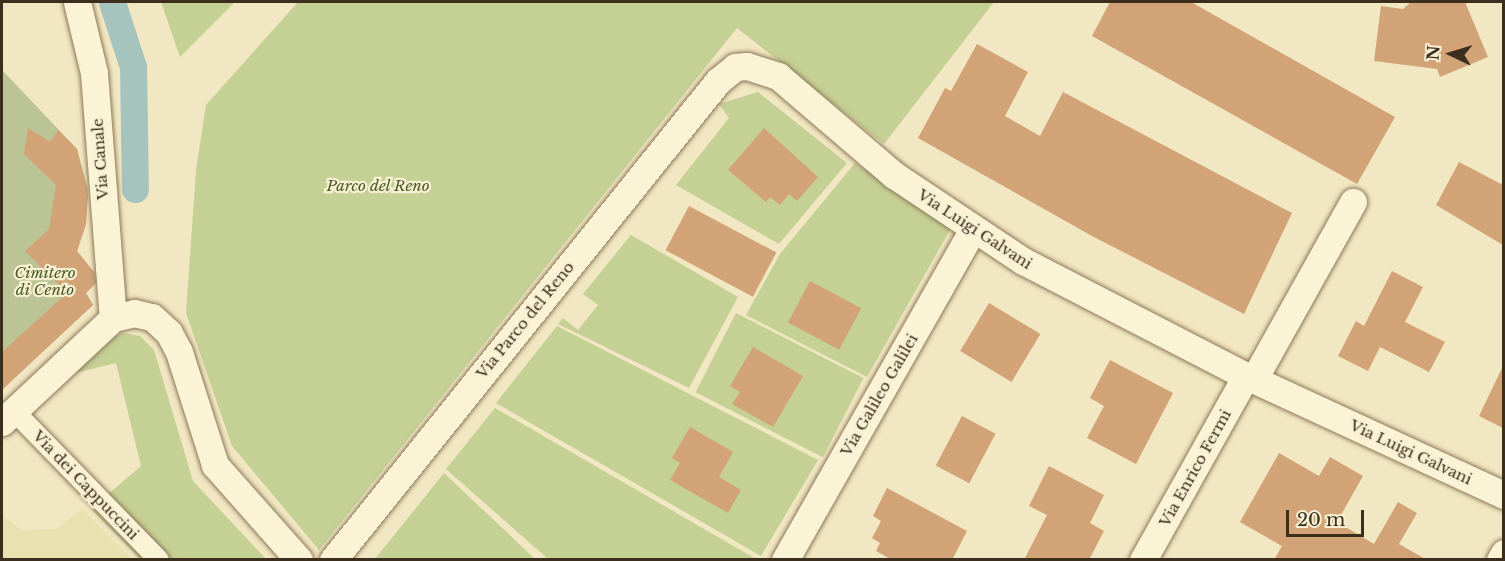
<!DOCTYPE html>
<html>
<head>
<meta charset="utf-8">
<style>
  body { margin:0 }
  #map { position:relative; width:1505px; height:561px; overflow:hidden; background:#f1e7c2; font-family:"Libre Baskerville",serif }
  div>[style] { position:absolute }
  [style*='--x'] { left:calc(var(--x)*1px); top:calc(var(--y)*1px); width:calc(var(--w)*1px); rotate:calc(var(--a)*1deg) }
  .farmland>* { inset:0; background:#e7e2af }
  .green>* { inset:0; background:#c5d095; transform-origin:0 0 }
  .cemetery>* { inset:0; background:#bbc495 }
  .canal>* { height:27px; margin:-13.5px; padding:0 13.5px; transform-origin:13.5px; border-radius:13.5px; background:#a5c4bd }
  .building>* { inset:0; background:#d2a376; transform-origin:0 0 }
  .roads { filter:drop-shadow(0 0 2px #8d7858) drop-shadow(0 0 2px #8d7858) }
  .pedestrian>* { height:20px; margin:-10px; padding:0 10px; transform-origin:10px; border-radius:10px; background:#fbf3d6 }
  .minor>* { height:27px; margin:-13.5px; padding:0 13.5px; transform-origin:13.5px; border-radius:13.5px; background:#fbf3d6 }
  span { translate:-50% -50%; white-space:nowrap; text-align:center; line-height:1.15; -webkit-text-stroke:4.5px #f8f0d3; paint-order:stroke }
  .street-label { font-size:15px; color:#3b2e1d }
  .park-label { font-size:15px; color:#475922; font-style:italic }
  .frame { position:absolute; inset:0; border:3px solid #3b2e1d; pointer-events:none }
  .north { position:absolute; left:1421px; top:24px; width:60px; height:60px; -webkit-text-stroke:4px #f8f0d3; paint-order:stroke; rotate:274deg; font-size:16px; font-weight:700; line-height:24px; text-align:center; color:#3b2e1d }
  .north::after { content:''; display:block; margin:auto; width:21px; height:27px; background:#3b2e1d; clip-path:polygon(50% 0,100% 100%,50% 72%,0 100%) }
  .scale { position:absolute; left:1286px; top:510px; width:78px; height:27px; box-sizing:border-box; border:3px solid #3b2e1d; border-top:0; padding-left:8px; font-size:18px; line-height:21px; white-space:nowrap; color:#3b2e1d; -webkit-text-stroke:4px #f8f0d3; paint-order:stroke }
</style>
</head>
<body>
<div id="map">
  <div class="farmland">
    <i style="clip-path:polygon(82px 509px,132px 559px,2px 559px,2px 515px,22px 530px,56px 529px)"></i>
  </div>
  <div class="green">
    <i style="clip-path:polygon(161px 2px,235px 2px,180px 57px)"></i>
    <i style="clip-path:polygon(298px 2px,994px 2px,884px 144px,737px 28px,319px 550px,232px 446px,186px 313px,196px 170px,206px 105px)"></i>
    <i style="clip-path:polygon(758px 92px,847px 163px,779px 244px,676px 185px,729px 118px,719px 104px)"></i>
    <i style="clip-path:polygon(855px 163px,951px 228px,867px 377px,746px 315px,780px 254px)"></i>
    <i style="clip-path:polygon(631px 235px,738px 297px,689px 388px,558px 324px,563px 318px,578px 330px,598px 305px,583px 294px)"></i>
    <i style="left:736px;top:313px;width:143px;height:89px;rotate:27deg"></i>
    <i style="clip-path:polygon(557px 326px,818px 460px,761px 556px,496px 403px)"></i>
    <i style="clip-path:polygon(123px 333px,140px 336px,154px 350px,193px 481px,266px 559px,140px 559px,91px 509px,141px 466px,116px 363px,67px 375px,100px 343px)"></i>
    <i style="clip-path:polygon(495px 408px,756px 559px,547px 558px,446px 469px)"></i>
    <i style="clip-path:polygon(444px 473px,535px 559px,375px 559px)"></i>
  </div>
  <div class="cemetery">
    <i style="clip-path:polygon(2px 70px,77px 149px,88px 189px,86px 224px,77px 251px,99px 279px,86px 293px,93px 305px,2px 389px)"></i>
  </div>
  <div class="canal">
    <i style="--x:112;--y:2;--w:68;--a:72.1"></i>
    <i style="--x:133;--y:67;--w:122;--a:89.1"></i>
  </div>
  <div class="building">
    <i style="clip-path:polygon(1110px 2px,1191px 2px,1395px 117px,1357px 184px,1092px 36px)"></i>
    <i style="clip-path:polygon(1411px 2px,1465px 2px,1488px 57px,1440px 77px,1437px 69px,1374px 61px,1381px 6px,1403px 9px)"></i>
    <i style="clip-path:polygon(977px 44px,1028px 72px,1005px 116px,1040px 136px,1063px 92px,1292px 213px,1244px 314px,1092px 236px,918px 138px,945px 88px,951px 91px)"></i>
    <i style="clip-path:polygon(28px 128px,50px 142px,58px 130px,77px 149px,88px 194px,86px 224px,77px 251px,94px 272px,95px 284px,86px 293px,93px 305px,2px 390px,2px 352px,67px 293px,25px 251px,49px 229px,56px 185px,24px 154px)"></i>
    <i style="clip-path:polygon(764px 128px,818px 177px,797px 201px,789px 194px,780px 205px,770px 197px,766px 202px,728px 170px)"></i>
    <i style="clip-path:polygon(1459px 162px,1503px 185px,1503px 245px,1436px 205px)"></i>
    <i style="left:689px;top:206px;width:99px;height:50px;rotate:28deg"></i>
    <i style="clip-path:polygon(1392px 271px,1423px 287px,1405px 322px,1445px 342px,1429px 372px,1380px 347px,1368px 371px,1338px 356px,1356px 321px,1364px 326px)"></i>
    <i style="left:810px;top:281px;width:58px;height:47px;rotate:28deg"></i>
    <i style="left:989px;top:303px;width:60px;height:56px;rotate:31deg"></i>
    <i style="clip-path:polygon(753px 347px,803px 376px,773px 427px,732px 404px,740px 392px,730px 386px)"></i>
    <i style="clip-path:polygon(1110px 360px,1173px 393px,1136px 464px,1087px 438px,1104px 406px,1090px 398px)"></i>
    <i style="clip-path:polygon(1503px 366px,1503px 428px,1479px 416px)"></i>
    <i style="left:962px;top:416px;width:38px;height:56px;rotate:28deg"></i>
    <i style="clip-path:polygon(690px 427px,733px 452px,719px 477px,741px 490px,728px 513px,670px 480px,680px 463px,672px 458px)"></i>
    <i style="clip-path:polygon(1279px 453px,1319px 476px,1330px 457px,1363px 476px,1337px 522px,1374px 544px,1398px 502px,1417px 513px,1399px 544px,1427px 560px,1274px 560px,1282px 546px,1240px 522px)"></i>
    <i style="clip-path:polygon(1049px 466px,1104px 495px,1090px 523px,1104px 531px,1089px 560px,1024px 560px,1047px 515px,1029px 506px)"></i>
    <i style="clip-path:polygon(887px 488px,967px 531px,952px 560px,892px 560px,876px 551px,880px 543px,872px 538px,881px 521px,873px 516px)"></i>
  </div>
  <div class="roads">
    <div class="pedestrian">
      <i style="--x:14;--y:411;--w:208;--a:45.8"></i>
    </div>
    <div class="minor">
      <i style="--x:77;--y:2;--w:73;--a:76.5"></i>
      <i style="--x:94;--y:73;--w:246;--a:85.6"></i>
      <i style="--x:1254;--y:379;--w:203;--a:-60.8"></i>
      <i style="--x:2;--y:422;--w:152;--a:-43.1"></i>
      <i style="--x:113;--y:318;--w:22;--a:-13"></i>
      <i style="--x:134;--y:313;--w:18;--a:13"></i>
      <i style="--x:152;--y:317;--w:23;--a:43"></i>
      <i style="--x:169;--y:333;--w:21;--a:62"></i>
      <i style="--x:179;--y:352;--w:119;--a:72.3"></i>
      <i style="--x:215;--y:465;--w:127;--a:48.5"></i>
      <i style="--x:333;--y:560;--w:615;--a:-51.21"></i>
      <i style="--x:718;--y:81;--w:22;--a:-39"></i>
      <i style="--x:735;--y:67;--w:12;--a:-5"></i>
      <i style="--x:747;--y:66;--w:33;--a:18"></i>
      <i style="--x:778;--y:76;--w:153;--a:40.5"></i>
      <i style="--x:894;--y:175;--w:155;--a:33.7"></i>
      <i style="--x:1023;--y:261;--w:251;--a:27.3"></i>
      <i style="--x:1246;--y:376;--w:284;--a:24.8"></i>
      <i style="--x:785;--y:560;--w:378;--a:-60.4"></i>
      <i style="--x:1143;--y:560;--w:211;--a:-60.8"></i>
      <i style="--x:1500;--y:560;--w:8;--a:-60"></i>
    </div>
  </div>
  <div class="street-label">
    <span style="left:100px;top:159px;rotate:-94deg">Via Canale</span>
    <span style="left:975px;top:229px;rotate:33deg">Via Luigi Galvani</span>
    <span style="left:525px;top:320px;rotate:-51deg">Via Parco del Reno</span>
    <span style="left:879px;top:395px;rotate:-60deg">Via Galileo Galilei</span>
    <span style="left:1411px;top:452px;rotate:25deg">Via Luigi Galvani</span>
    <span style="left:1195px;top:468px;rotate:-61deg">Via Enrico Fermi</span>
    <span style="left:86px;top:485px;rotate:46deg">Via dei Cappuccini</span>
  </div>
  <div class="park-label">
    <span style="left:378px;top:186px">Parco del Reno</span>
    <span style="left:45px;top:281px">Cimitero<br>di Cento</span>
  </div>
  <div class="frame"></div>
  <div class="north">N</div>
  <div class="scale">20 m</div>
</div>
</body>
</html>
